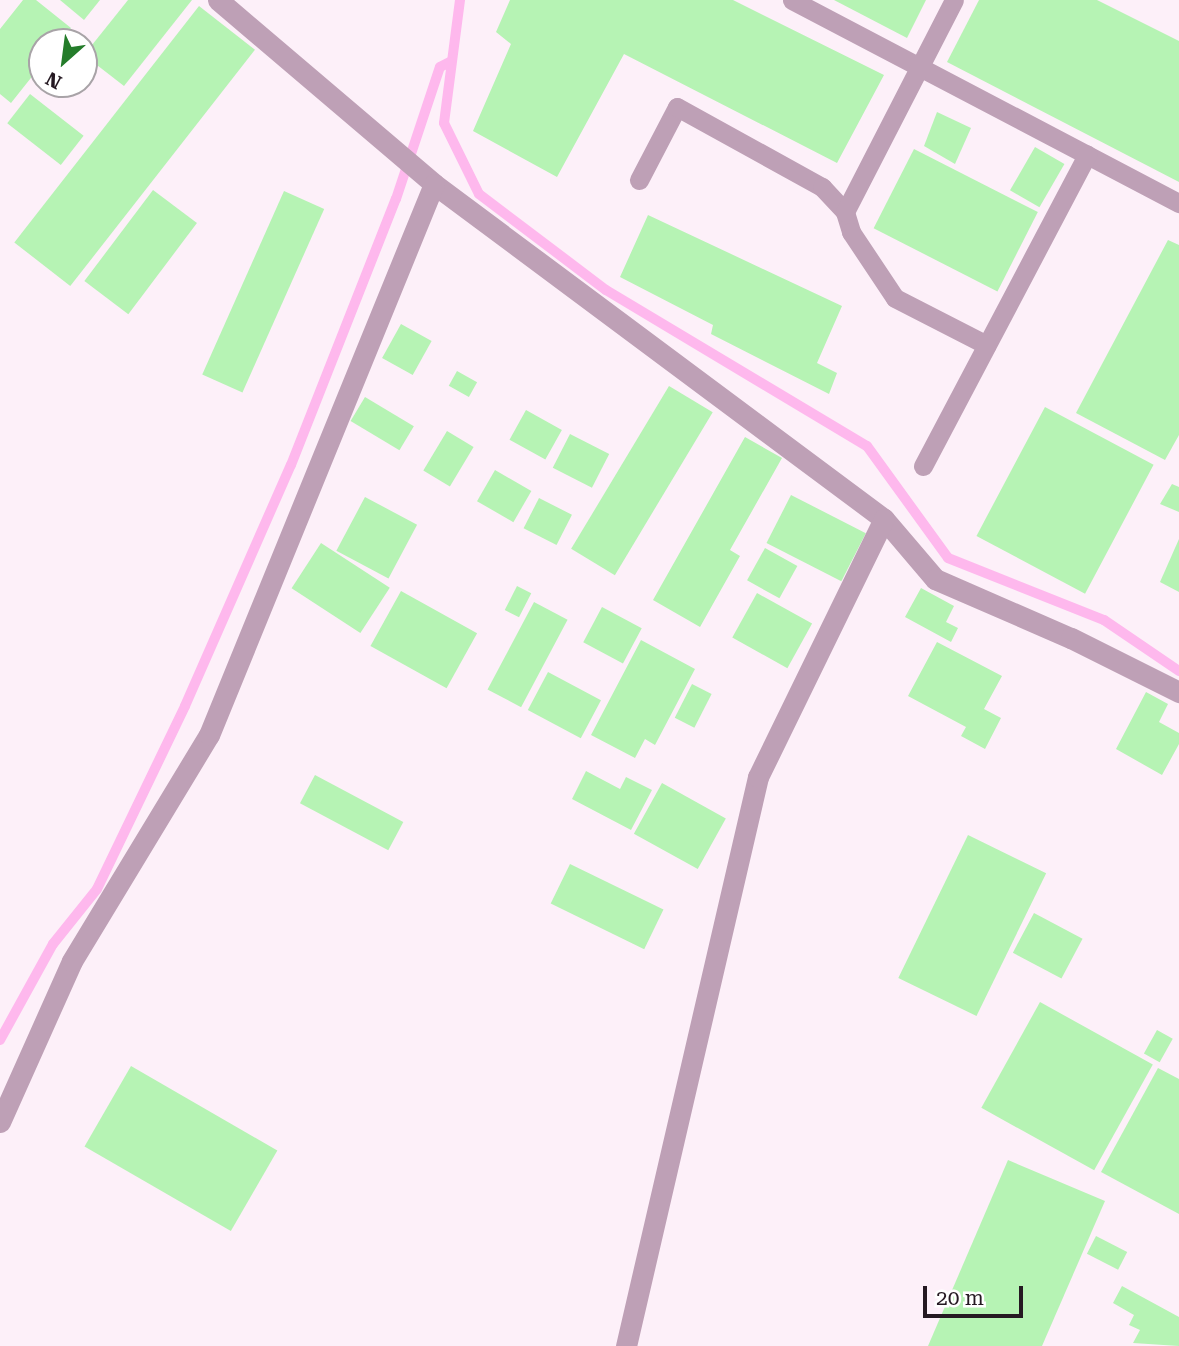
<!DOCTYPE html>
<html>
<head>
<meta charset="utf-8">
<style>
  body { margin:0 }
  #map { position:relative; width:1179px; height:1346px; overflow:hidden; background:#fdf0f9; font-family:"Roboto Serif",serif }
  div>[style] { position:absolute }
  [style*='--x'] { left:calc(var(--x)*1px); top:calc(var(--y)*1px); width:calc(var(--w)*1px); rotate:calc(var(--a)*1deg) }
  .stream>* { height:10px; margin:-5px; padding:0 5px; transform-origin:5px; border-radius:5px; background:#feb8ed }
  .building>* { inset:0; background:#b6f3b4; transform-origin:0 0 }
  .service>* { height:19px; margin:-9.5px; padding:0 9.5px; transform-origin:9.5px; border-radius:9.5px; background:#bea0b6 }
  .minor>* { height:21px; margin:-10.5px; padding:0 10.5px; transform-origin:10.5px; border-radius:10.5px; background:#bea0b6 }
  span { translate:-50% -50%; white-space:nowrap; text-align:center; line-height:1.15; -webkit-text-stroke:5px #fff; paint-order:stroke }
  .north { position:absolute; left:28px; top:28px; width:70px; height:70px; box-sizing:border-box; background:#fff; border:2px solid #a8a3a7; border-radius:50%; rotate:208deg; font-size:19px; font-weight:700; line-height:28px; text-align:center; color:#251922 }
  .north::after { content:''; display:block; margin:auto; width:24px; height:32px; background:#247c2a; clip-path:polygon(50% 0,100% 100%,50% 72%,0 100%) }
  .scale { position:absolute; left:923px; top:1286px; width:100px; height:32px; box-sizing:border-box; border:4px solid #251922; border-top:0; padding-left:9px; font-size:21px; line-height:24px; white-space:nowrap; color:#251922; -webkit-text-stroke:5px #fff; paint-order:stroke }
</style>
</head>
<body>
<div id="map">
  <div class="stream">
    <i style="--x:460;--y:0;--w:124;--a:97.4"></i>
    <i style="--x:444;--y:123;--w:79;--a:63.8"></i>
    <i style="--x:479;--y:194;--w:159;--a:37.1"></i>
    <i style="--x:606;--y:290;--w:304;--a:30.9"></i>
    <i style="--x:867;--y:446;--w:138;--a:54.1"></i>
    <i style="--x:948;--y:558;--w:168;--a:21.7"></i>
    <i style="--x:1104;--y:620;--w:91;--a:34.2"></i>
    <i style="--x:0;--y:1040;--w:110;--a:-61.1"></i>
    <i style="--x:53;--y:944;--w:70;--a:-51.3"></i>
    <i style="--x:97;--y:889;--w:203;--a:-64.3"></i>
    <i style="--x:185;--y:706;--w:263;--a:-66.3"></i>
    <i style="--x:291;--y:465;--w:286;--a:-68.5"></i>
    <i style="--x:396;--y:199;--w:139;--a:-71.6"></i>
    <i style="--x:440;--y:67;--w:11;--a:-27"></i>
  </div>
  <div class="building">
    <i style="clip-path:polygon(23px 0,36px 0,71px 28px,60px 42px,42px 42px,42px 64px,11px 103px,0 94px,0 29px)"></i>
    <i style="clip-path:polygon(60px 0,100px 0,84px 20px)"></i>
    <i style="clip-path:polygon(128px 0,192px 0,124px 86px,84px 55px)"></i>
    <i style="clip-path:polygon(510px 0,733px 0,884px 75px,837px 163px,624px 54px,557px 177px,473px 131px,511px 44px,496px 32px)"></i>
    <i style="clip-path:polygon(834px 0,926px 0,907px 38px)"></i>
    <i style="clip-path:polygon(979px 0,1097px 0,1179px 41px,1179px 182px,947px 62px)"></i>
    <i style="left:199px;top:6px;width:71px;height:300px;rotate:38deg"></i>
    <i style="left:30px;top:94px;width:68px;height:37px;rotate:38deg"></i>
    <i style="clip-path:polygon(937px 112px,971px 128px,955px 164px,924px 146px)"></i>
    <i style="left:1035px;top:147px;width:34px;height:50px;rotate:30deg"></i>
    <i style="left:914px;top:149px;width:139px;height:89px;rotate:27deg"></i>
    <i style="left:153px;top:190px;width:55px;height:114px;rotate:37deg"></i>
    <i style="left:284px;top:191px;width:44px;height:201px;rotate:24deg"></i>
    <i style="clip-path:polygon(648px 215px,842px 306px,817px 363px,837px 373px,829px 394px,711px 334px,713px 325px,620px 277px)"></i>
    <i style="clip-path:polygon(1168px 240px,1179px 245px,1179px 435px,1165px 460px,1076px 413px)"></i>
    <i style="left:401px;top:324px;width:35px;height:39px;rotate:29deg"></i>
    <i style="left:457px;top:371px;width:23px;height:17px;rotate:29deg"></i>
    <i style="left:669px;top:386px;width:51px;height:190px;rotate:31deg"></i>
    <i style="left:365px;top:397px;width:57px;height:28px;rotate:31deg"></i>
    <i style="left:1045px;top:407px;width:123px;height:146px;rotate:28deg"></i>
    <i style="left:526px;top:410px;width:41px;height:34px;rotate:29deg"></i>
    <i style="left:447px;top:431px;width:31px;height:46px;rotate:31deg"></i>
    <i style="left:570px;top:434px;width:44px;height:38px;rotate:27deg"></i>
    <i style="clip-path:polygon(745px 437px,782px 458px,730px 550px,740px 556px,700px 627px,653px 600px)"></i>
    <i style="left:495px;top:470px;width:42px;height:36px;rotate:30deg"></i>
    <i style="clip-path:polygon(1172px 484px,1179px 487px,1179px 512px,1160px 504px)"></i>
    <i style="left:791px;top:495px;width:84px;height:54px;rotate:27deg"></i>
    <i style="left:365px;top:497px;width:59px;height:61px;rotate:28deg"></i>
    <i style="left:539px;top:498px;width:37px;height:34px;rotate:27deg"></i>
    <i style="clip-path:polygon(1179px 539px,1179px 592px,1160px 582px)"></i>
    <i style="left:321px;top:543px;width:82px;height:54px;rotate:33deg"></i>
    <i style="left:765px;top:548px;width:37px;height:37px;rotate:29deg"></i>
    <i style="left:517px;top:586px;width:16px;height:27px;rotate:27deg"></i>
    <i style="clip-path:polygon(921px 588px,954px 606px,946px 622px,958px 628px,951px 642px,905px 617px)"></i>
    <i style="left:401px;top:591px;width:87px;height:63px;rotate:29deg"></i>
    <i style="left:757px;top:593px;width:63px;height:51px;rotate:29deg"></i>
    <i style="left:534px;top:602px;width:38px;height:99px;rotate:28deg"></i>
    <i style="left:602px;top:607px;width:45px;height:40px;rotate:28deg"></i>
    <i style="clip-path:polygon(641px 640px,695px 669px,655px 745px,645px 739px,635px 758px,591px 735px)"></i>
    <i style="clip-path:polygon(937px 642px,1002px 676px,984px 709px,1001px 718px,985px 749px,961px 736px,966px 727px,908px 696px)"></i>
    <i style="left:548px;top:672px;width:60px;height:43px;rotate:28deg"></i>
    <i style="left:692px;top:684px;width:22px;height:38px;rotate:27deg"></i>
    <i style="clip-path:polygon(1146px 692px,1168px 704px,1159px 722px,1179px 733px,1179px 744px,1162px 775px,1116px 749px)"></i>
    <i style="clip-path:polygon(586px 771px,620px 789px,626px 777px,652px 790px,631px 830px,572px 799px)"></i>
    <i style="left:315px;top:775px;width:100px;height:32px;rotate:28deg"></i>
    <i style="left:662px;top:783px;width:73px;height:58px;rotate:29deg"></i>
    <i style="left:968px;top:835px;width:87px;height:159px;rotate:26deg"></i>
    <i style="left:570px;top:864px;width:104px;height:44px;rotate:26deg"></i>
    <i style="left:1034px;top:913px;width:55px;height:45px;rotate:28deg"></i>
    <i style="left:1040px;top:1002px;width:129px;height:121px;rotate:29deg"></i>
    <i style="left:1157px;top:1030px;width:18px;height:27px;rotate:29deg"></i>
    <i style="left:131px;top:1066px;width:169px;height:93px;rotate:30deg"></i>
    <i style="clip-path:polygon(1158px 1068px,1179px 1079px,1179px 1214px,1101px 1172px)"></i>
    <i style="clip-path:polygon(1008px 1160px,1105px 1201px,1042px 1346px,928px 1346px)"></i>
    <i style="left:1096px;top:1236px;width:35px;height:20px;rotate:27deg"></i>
    <i style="clip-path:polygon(1122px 1286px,1179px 1317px,1179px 1346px,1133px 1343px,1140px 1330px,1129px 1325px,1134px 1315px,1113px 1303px)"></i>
  </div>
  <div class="service">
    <i style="--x:792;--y:0;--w:437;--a:27.7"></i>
    <i style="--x:639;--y:180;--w:82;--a:-62.5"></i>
    <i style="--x:677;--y:107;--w:166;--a:28.9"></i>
    <i style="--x:822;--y:187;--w:34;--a:47"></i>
    <i style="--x:845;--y:212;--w:21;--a:73"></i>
    <i style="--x:851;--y:232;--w:79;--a:56.3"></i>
    <i style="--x:895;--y:298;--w:103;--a:27.1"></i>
    <i style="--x:845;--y:212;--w:238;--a:-62.8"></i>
    <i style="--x:923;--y:466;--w:352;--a:-62.2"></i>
  </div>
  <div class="minor">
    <i style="--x:218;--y:0;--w:284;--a:40.4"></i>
    <i style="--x:434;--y:184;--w:561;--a:36.67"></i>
    <i style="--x:884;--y:519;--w:79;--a:49.6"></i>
    <i style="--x:935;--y:579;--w:148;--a:23.5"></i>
    <i style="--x:1071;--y:638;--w:121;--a:26.6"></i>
    <i style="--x:0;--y:1122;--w:176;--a:-65.9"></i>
    <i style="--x:72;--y:961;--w:264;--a:-58.8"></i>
    <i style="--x:209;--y:735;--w:595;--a:-67.79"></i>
    <i style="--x:626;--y:1346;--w:584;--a:-76.94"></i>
    <i style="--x:758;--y:777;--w:287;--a:-64"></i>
  </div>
  <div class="north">N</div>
  <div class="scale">20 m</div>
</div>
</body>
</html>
